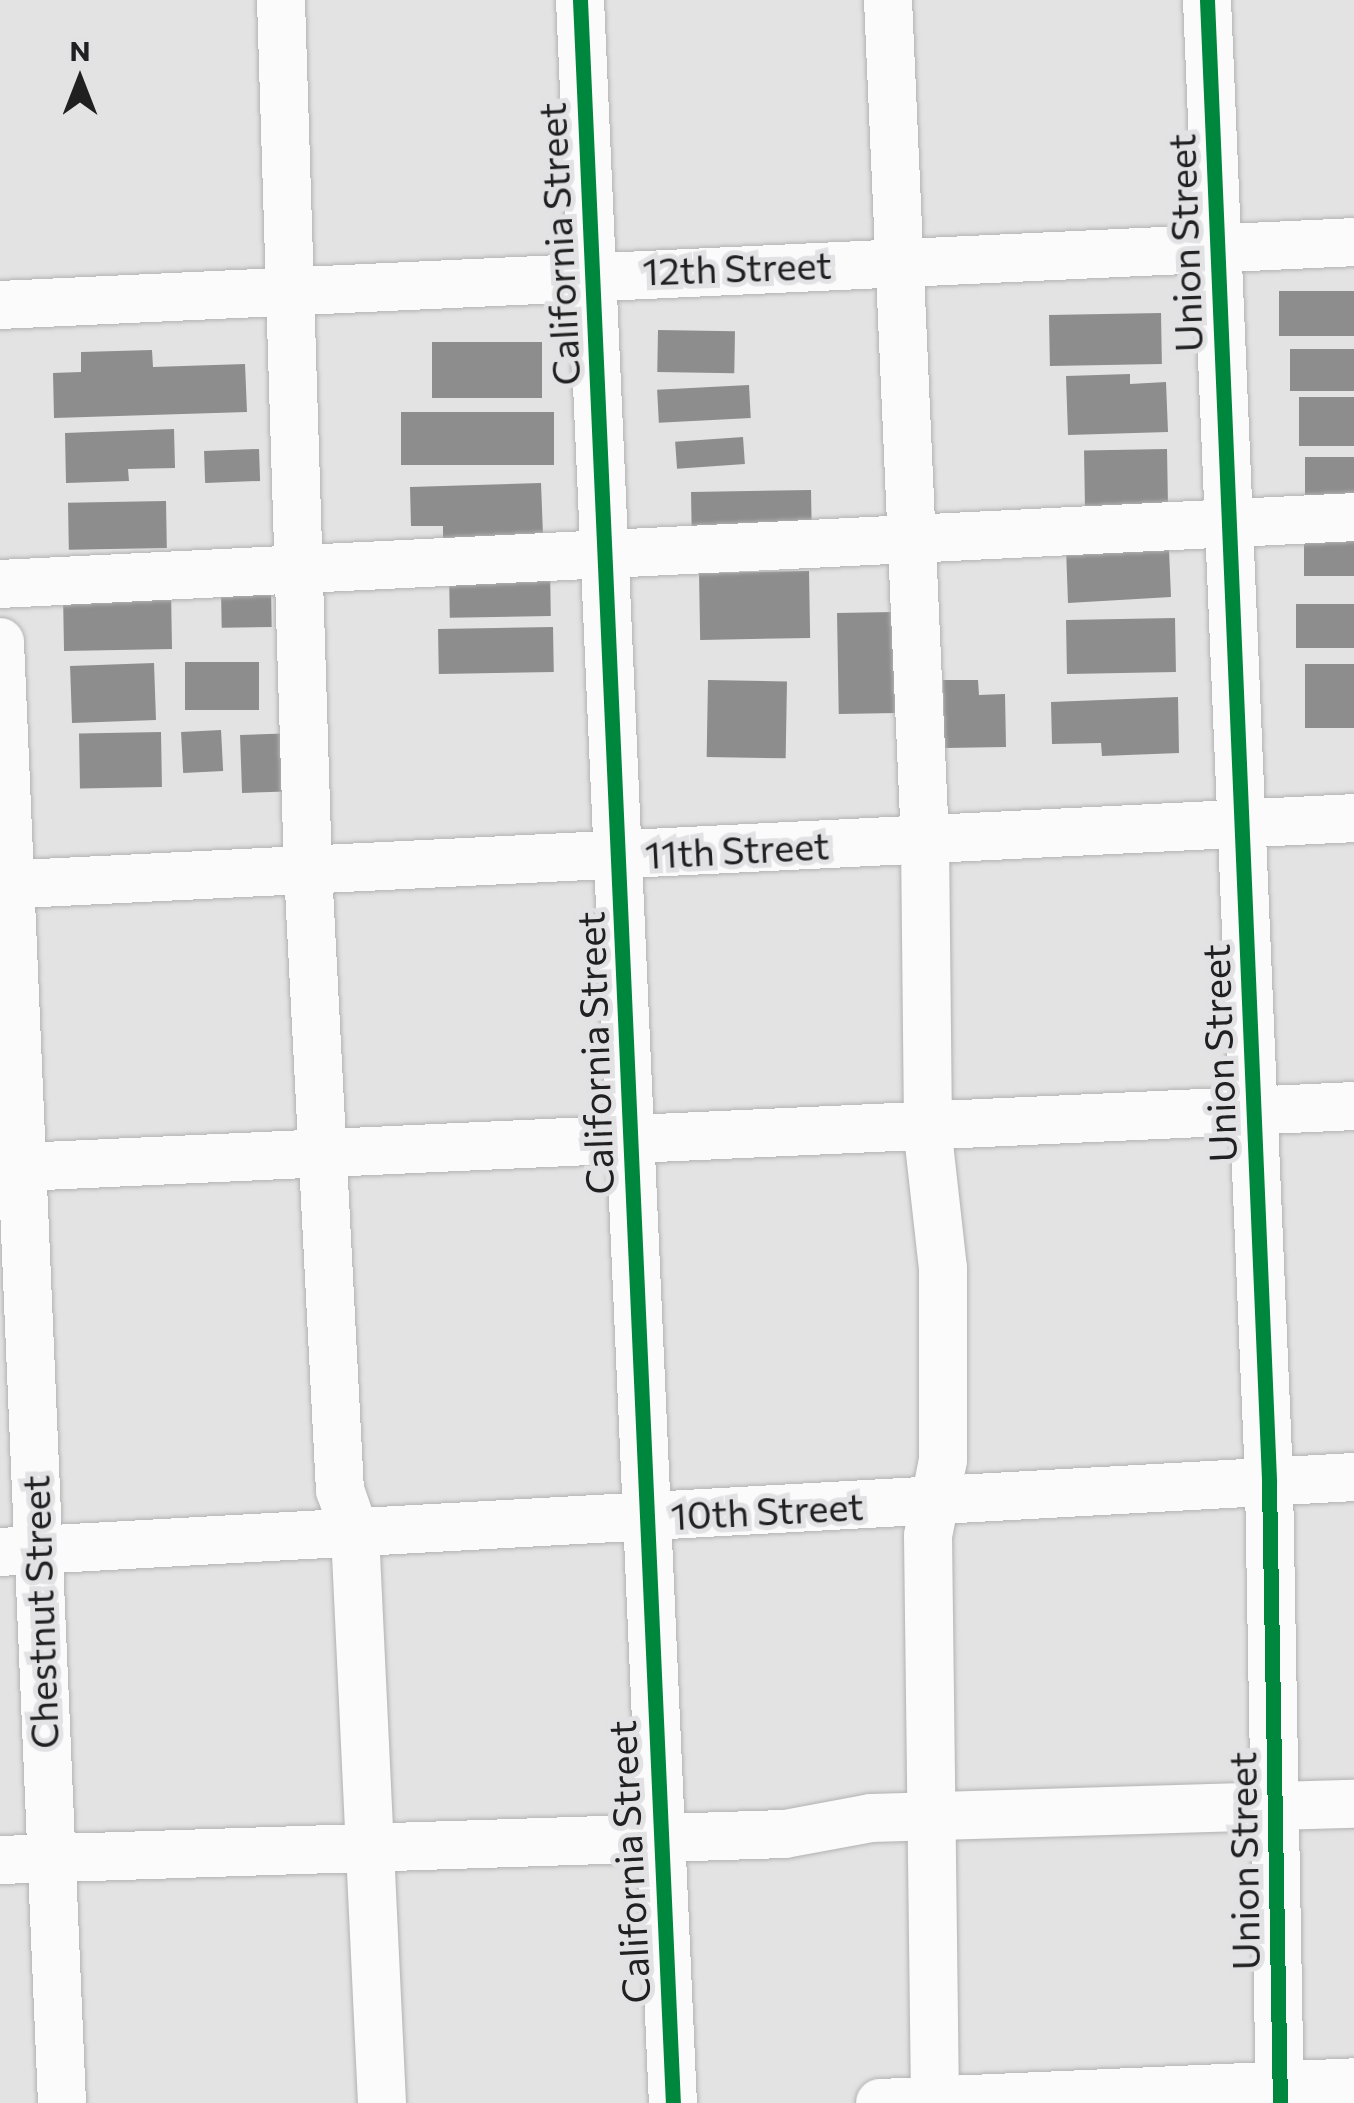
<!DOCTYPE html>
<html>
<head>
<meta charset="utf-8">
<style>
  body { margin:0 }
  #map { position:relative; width:1354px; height:2103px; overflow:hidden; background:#e3e3e3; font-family:Commissioner,sans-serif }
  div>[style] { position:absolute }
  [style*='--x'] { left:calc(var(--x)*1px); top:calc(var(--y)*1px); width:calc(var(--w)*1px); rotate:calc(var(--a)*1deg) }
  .building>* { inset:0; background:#8d8d8d; transform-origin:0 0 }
  .roads { filter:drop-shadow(0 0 2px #b2b2b2) drop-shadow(0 0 2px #b2b2b2) }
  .minor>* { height:48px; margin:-24px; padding:0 24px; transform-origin:24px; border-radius:24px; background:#fbfbfb }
  .cycleway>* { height:15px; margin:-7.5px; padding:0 7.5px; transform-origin:7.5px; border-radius:7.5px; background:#00873e }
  span { translate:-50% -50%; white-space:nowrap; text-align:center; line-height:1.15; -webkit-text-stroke:10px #e2e2e4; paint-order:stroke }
  .street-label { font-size:38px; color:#202021 }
  .north { position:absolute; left:30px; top:30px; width:100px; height:100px; -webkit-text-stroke:8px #e2e2e4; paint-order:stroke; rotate:0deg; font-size:28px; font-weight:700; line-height:40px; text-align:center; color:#202021 }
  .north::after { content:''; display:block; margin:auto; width:35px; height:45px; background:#202021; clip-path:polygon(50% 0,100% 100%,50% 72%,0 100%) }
</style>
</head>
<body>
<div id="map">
  <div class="building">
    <i style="left:1354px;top:291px;width:45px;height:75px;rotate:90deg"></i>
    <i style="left:1161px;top:313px;width:51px;height:112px;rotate:89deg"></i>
    <i style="left:658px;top:330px;width:77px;height:42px;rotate:1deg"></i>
    <i style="left:542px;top:342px;width:56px;height:110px;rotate:90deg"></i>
    <i style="left:1354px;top:349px;width:42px;height:64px;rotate:90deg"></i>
    <i style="clip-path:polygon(152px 350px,153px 367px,245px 364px,247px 412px,54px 418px,53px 373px,81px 372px,81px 352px)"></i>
    <i style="clip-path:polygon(1130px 374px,1130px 384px,1166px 382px,1168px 432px,1068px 435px,1066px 376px)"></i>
    <i style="left:749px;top:385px;width:33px;height:92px;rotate:87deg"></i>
    <i style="left:1354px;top:397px;width:49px;height:55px;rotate:90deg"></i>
    <i style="left:554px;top:412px;width:53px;height:153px;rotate:90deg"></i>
    <i style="clip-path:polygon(174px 429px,175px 468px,128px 469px,129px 481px,66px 483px,65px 433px)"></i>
    <i style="left:743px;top:437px;width:27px;height:68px;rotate:86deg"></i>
    <i style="left:259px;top:449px;width:32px;height:55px;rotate:88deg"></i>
    <i style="left:1167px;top:449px;width:61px;height:83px;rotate:89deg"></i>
    <i style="left:1354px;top:457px;width:44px;height:49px;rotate:90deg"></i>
    <i style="clip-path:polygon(541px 483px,543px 535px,443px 538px,443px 526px,411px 526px,410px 487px)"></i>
    <i style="left:811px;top:490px;width:44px;height:120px;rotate:89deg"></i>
    <i style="left:166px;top:501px;width:47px;height:98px;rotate:89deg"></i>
    <i style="left:1354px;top:529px;width:47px;height:50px;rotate:90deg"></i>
    <i style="clip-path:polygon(1066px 548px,1169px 550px,1171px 597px,1068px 603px)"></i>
    <i style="left:550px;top:570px;width:46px;height:101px;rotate:89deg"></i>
    <i style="left:809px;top:571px;width:67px;height:110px;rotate:89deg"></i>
    <i style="left:271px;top:587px;width:40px;height:50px;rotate:89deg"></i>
    <i style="left:171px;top:591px;width:58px;height:108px;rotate:89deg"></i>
    <i style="left:1354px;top:604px;width:44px;height:58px;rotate:90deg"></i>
    <i style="left:894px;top:612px;width:101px;height:57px;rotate:89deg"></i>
    <i style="left:1175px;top:618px;width:54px;height:109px;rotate:89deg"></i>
    <i style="left:553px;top:627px;width:45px;height:115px;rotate:89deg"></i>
    <i style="left:259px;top:662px;width:48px;height:74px;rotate:90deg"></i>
    <i style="left:154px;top:663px;width:57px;height:84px;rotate:88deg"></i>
    <i style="left:1354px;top:664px;width:64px;height:49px;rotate:90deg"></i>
    <i style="left:708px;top:680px;width:79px;height:77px;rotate:1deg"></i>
    <i style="clip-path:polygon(943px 680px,978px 680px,979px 695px,1005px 694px,1006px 747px,944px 748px)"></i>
    <i style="clip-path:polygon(1178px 697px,1179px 753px,1102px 756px,1101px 743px,1052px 744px,1051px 702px)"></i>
    <i style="left:221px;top:730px;width:41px;height:40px;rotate:87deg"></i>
    <i style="left:161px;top:732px;width:55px;height:82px;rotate:89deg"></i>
    <i style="left:299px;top:733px;width:58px;height:59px;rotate:88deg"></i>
  </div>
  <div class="roads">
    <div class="minor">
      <i style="--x:281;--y:0;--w:870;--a:88.22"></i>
      <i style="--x:308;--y:870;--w:621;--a:87.05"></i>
      <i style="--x:340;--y:1490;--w:46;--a:70.8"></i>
      <i style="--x:355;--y:1533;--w:571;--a:87.29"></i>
      <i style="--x:580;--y:0;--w:2105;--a:87.47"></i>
      <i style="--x:888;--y:0;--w:841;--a:87.48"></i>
      <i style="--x:925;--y:840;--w:295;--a:89.4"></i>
      <i style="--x:928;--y:1135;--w:134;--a:83.6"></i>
      <i style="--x:943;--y:1268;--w:192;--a:90"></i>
      <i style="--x:943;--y:1460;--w:77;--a:101.2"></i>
      <i style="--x:928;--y:1536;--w:567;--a:89.29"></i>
      <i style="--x:1207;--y:0;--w:1483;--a:87.6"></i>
      <i style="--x:1269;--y:1482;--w:621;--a:88.99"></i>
      <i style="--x:0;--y:305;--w:1355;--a:-2.66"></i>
      <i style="--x:0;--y:584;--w:1356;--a:-2.83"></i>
      <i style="--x:0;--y:642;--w:1462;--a:87.57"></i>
      <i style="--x:0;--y:885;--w:1356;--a:-2.83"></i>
      <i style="--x:0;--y:1168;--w:1355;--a:-2.62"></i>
      <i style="--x:0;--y:1552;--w:1356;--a:-3.17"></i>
      <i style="--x:0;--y:1860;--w:785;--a:-1.9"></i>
      <i style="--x:785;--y:1834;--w:87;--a:-10.5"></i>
      <i style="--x:871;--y:1818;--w:483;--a:-1.7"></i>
      <i style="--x:880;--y:2103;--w:474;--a:-2.5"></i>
    </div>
  </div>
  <div class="cycleway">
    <i style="--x:580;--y:0;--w:2105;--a:87.47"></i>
    <i style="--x:1207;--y:0;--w:1483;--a:87.6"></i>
    <i style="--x:1269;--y:1482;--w:621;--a:88.99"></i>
  </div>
  <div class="street-label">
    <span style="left:1184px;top:243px;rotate:-92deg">Union Street</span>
    <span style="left:558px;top:244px;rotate:-93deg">California Street</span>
    <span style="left:737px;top:267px;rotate:-2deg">12th Street</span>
    <span style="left:737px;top:849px;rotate:-3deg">11th Street</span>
    <span style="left:594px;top:1053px;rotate:-92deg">California Street</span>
    <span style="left:1218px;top:1053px;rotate:-92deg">Union Street</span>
    <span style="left:767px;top:1510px;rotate:-3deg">10th Street</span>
    <span style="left:39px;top:1612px;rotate:-92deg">Chestnut Street</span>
    <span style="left:1243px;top:1861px;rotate:-91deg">Union Street</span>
    <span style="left:628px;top:1862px;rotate:-93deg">California Street</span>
  </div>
  <div class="north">N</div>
</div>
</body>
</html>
